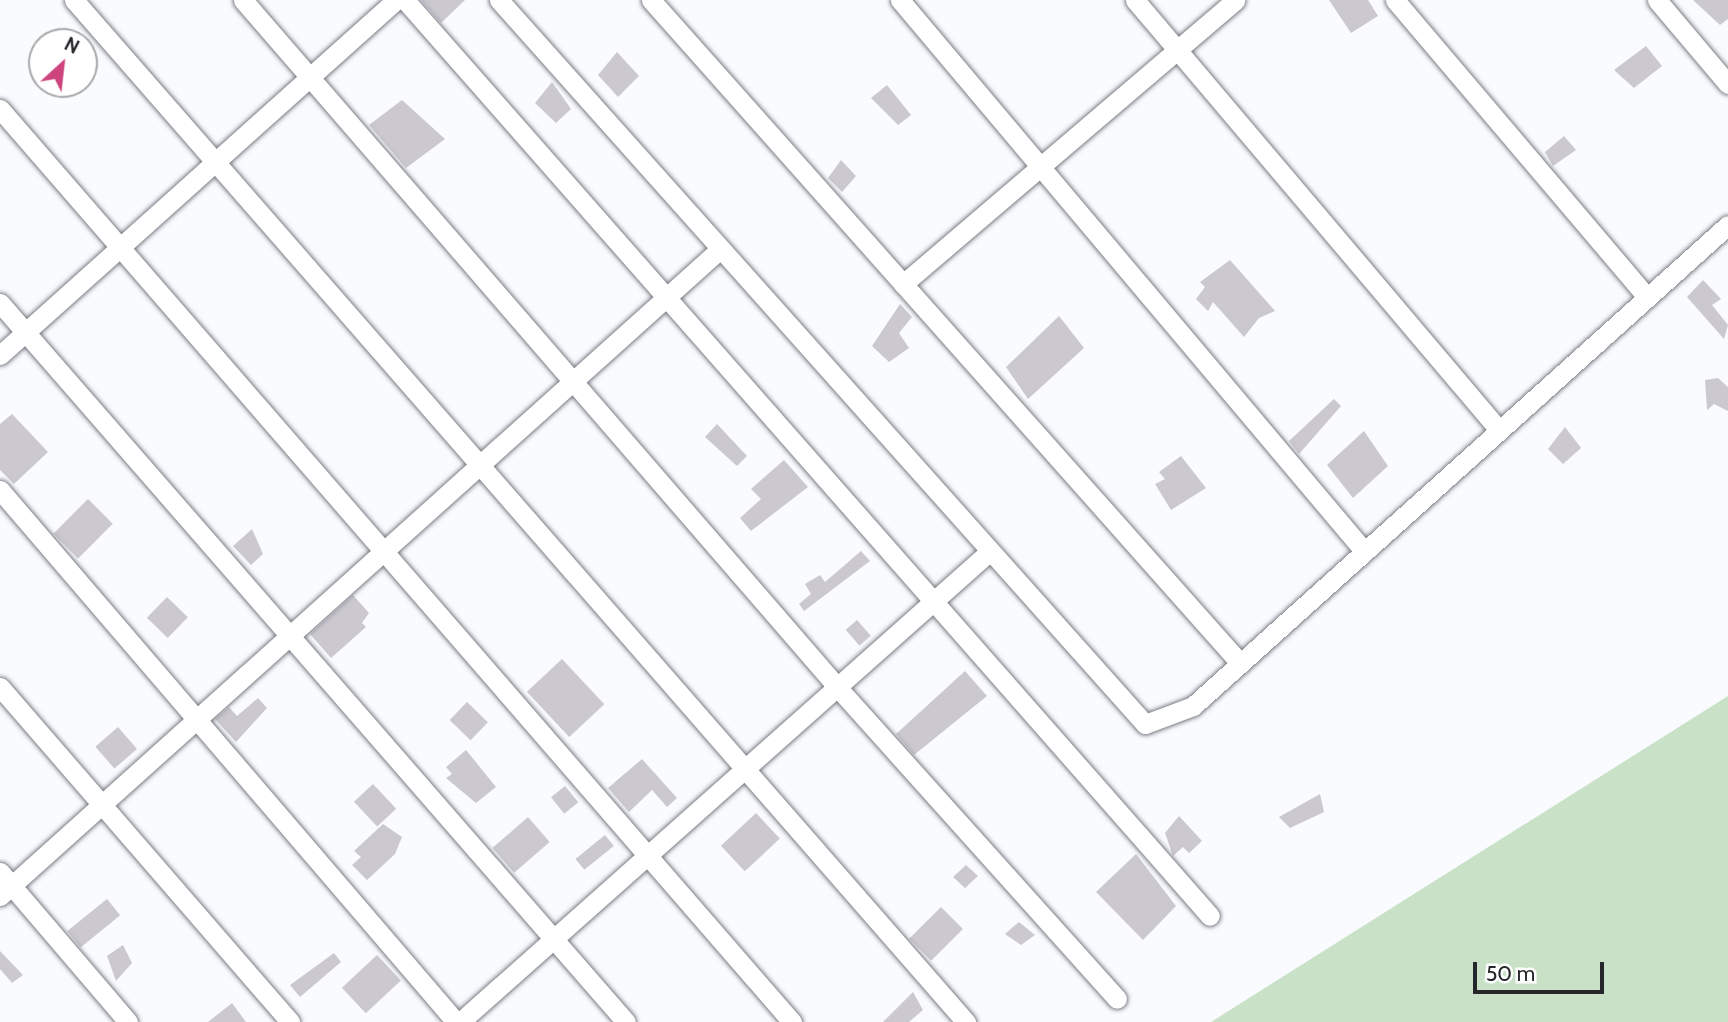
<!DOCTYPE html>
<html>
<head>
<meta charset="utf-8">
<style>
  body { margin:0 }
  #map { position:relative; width:1728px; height:1022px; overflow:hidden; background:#f9fbfe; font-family:Cabin,sans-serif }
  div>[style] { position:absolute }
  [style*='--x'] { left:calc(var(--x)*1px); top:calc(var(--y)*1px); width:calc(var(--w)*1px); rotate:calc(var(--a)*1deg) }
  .green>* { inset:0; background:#c9e2c7 }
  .building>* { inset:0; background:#ccc8d0; transform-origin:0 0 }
  .roads { filter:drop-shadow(0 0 2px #7a7e85) drop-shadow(0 0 2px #7a7e85) }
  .minor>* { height:19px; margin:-9.5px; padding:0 9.5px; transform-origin:9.5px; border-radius:9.5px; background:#fff }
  span { translate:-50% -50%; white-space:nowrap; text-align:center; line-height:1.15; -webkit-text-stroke:5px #fff; paint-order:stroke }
  .north { position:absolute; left:28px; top:28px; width:70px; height:70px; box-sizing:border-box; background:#fff; border:2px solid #a8a9aa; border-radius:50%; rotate:27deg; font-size:19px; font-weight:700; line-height:28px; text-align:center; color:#25272a }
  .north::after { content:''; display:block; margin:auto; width:24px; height:32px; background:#ce447d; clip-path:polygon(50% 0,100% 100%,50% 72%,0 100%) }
  .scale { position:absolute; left:1473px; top:962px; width:131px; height:32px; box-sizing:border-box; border:4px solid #25272a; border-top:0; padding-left:9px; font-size:21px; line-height:24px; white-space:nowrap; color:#25272a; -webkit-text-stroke:5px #fff; paint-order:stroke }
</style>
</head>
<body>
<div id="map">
  <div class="green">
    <i style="clip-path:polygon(1728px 696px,1728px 1022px,1211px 1022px)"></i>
  </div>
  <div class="building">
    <i style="clip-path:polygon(421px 0,465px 0,441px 23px)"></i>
    <i style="clip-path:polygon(1329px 0,1368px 0,1378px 16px,1351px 33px)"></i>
    <i style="clip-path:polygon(1693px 0,1728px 0,1728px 19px,1720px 25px)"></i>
    <i style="clip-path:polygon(1646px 46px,1662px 66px,1634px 88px,1614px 70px)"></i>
    <i style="clip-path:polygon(617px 52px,639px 76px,618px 97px,598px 75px)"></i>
    <i style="clip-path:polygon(552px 82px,571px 109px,556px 123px,535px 103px)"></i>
    <i style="clip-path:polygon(887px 85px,911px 115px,898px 125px,871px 98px)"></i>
    <i style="clip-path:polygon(402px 100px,445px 139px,406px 168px,369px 125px)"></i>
    <i style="clip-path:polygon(1564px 136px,1576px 150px,1553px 166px,1545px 152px)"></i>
    <i style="clip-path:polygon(841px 160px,856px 176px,842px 192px,828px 178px)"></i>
    <i style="clip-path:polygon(1230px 260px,1275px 311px,1259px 318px,1244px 337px,1213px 302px,1208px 311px,1196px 299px,1205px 287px,1200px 282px)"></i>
    <i style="clip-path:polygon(1703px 280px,1721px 299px,1712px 305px,1728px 325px,1724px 339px,1687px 297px)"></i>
    <i style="clip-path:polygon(900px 304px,912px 317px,899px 333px,909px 348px,889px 362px,872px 346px)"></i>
    <i style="clip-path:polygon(1059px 316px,1084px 348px,1028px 399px,1006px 367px)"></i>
    <i style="clip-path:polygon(1718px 378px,1728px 387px,1728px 411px,1714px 404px,1707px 410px,1705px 380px)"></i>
    <i style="clip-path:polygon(1334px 399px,1341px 406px,1299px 454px,1289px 441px)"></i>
    <i style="clip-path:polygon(12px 414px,48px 452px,14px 484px,0 470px,0 424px)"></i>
    <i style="clip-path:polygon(717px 424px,747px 456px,737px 466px,705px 437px)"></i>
    <i style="clip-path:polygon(1565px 427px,1581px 448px,1563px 464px,1548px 449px)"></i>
    <i style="clip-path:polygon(1364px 431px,1388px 466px,1353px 498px,1327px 465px)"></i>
    <i style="clip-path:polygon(1181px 456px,1206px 488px,1171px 510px,1155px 484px,1165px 479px,1159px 472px)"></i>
    <i style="clip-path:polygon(784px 460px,808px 487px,751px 531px,740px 518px,761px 499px,751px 489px)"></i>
    <i style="left:88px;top:499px;width:35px;height:49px;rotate:45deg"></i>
    <i style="clip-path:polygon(252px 529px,263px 554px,251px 565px,233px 546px)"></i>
    <i style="clip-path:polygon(861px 551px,870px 561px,804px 611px,799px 604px,811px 594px,805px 584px,820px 575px,825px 582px)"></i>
    <i style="clip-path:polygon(353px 595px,369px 613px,362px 623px,366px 627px,331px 658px,310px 634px)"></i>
    <i style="left:167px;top:597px;width:29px;height:29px;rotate:44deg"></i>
    <i style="left:857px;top:620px;width:21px;height:15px;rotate:49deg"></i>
    <i style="left:562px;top:659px;width:62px;height:48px;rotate:47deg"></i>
    <i style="clip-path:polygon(965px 671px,987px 696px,914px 755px,896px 734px)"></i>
    <i style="clip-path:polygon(258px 698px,267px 708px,236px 742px,215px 719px,229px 707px,237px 716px)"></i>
    <i style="left:467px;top:702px;width:29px;height:25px;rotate:44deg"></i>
    <i style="left:118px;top:727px;width:29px;height:30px;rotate:49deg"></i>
    <i style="clip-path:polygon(466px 750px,496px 787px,476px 803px,446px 778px,452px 774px,446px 767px)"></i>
    <i style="clip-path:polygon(642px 759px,677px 798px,667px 807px,652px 790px,629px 812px,608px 788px)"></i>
    <i style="left:373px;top:784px;width:34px;height:26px;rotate:47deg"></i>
    <i style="left:565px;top:786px;width:21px;height:18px;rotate:51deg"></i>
    <i style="clip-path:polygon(1320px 794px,1324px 812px,1290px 828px,1279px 817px)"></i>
    <i style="left:756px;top:813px;width:35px;height:48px;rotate:47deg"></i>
    <i style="clip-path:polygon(1179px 816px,1202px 841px,1189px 853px,1183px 847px,1173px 856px,1165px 833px)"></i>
    <i style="left:528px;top:817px;width:33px;height:47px;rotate:49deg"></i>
    <i style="clip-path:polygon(383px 824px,402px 837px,395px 854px,367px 880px,352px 865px,361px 857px,354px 851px)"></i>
    <i style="left:605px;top:835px;width:14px;height:38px;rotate:51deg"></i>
    <i style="clip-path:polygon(1136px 854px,1176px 906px,1143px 940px,1096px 892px)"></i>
    <i style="clip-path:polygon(966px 865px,978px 876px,965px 888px,953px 877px)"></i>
    <i style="left:107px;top:899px;width:21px;height:51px;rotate:51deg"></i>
    <i style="left:941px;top:907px;width:31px;height:45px;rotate:45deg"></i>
    <i style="clip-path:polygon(1019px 922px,1035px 935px,1021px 945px,1005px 934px)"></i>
    <i style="clip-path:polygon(123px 945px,132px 963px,116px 981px,107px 956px)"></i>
    <i style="clip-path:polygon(0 951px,23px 975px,12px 983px,0 969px)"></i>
    <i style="clip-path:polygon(334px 953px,341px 962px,300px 997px,290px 985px)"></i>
    <i style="left:377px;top:955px;width:35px;height:48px;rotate:47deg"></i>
    <i style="clip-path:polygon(913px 992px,923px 1010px,909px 1022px,883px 1022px)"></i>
    <i style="clip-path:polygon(232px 1003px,246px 1022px,208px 1022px)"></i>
  </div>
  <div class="roads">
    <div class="minor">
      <i style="--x:74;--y:0;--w:1357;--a:48.89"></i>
      <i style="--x:243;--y:0;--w:911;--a:49.14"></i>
      <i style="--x:839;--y:689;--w:416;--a:48.1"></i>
      <i style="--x:405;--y:0;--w:1219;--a:48.69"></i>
      <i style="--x:499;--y:0;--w:970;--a:48.26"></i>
      <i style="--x:1145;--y:724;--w:51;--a:-20.6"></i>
      <i style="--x:1193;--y:706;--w:719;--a:-41.96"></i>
      <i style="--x:651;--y:0;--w:887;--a:48.38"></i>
      <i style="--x:900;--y:0;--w:720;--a:49.9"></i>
      <i style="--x:1135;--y:0;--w:563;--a:49.75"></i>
      <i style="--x:1395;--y:0;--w:390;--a:49.7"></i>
      <i style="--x:1657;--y:0;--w:110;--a:49.8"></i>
      <i style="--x:0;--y:109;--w:1209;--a:49.06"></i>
      <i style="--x:903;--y:284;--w:437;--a:-40.5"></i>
      <i style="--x:0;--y:303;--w:953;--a:48.96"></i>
      <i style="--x:0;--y:355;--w:532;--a:-41.88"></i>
      <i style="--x:0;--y:490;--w:701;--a:49.4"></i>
      <i style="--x:0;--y:687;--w:443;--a:49.1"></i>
      <i style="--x:0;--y:872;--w:197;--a:49.5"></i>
      <i style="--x:0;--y:896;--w:967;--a:-41.94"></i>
      <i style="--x:460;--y:1022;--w:708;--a:-41.62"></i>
    </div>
  </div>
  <div class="north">N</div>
  <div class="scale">50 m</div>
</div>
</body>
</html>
